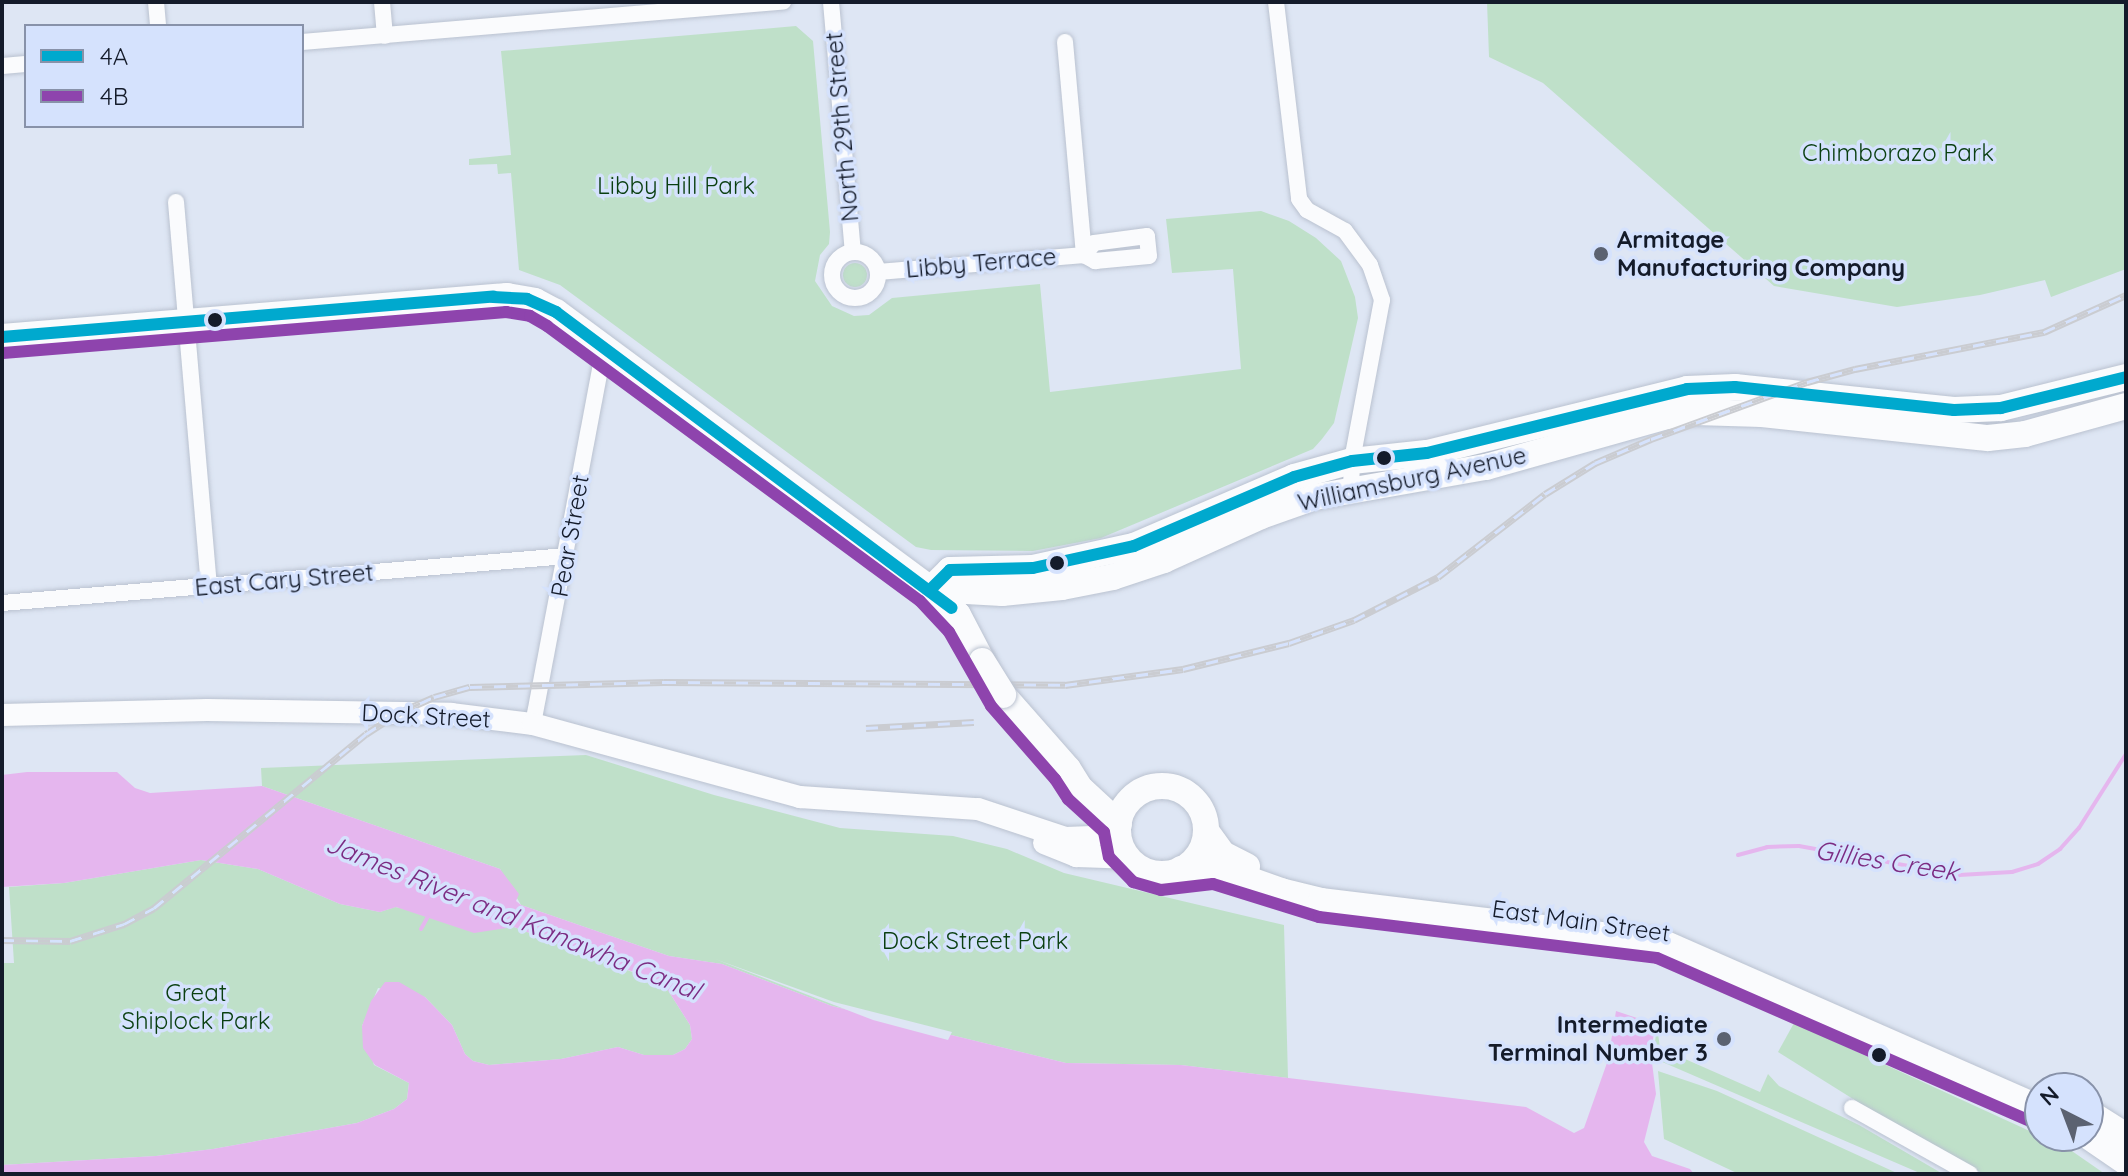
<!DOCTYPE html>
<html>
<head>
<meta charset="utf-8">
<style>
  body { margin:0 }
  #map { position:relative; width:2128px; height:1176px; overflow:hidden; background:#dee6f4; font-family:Quicksand,sans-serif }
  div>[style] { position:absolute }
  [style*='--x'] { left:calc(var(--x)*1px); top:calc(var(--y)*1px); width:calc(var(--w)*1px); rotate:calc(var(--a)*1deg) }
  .green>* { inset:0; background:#bfe0c9 }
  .round { border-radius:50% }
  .water>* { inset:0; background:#e5b6ee }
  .pier>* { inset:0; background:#dee6f4 }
  .stream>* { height:4px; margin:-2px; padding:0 2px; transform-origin:2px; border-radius:2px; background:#e5b6ee }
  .roads { filter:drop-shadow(0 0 2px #bac2d0) drop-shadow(0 0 2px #bac2d0) }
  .street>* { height:16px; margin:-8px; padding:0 8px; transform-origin:8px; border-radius:8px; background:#fafbfd }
  .street>.ring { margin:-8px; padding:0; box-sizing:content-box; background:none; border:16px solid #fafbfd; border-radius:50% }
  .secondary>* { height:22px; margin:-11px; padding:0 11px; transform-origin:11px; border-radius:11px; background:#fafbfd }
  .primary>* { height:26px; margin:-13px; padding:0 13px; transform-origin:13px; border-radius:13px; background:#fafbfd }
  .primary>.ring { margin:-13px; padding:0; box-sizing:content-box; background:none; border:26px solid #fafbfd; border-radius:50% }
  .rail>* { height:7px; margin-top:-3.5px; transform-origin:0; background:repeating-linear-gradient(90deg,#d5e2fd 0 12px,#caccd1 0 24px); box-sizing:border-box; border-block:2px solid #caccd1 }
  .bridges { filter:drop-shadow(0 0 2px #bac2d0) drop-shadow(0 0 2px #bac2d0) }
  .primary-bridge>* { height:26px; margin:-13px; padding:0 13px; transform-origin:13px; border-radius:13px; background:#fafbfd }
  .bus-1>* { height:12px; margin:-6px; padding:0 6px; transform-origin:6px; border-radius:6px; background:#00a9ce }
  .bus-2>* { height:12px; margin:-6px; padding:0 6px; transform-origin:6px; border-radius:6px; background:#8e44ad }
  .dots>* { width:22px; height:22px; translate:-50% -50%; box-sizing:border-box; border:4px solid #d5e2fd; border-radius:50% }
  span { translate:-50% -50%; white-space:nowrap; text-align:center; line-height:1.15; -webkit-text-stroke:7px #d5e2fd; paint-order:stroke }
  .street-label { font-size:24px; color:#141b2a }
  .park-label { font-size:24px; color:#0a3f10 }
  .poi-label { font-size:24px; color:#141b2a; font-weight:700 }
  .left { translate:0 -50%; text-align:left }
  .right { translate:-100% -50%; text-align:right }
  .water-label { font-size:26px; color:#7c2c83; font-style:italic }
  .frame { position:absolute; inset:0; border:4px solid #141b2a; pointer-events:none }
  .legend { position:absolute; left:24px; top:24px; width:280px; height:104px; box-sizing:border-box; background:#d5e2fd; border:2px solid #8892a9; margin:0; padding:10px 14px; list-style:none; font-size:24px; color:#141b2a }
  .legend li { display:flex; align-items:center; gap:16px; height:40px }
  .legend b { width:40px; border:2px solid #8892a9 }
  .north { position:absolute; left:2024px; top:1072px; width:80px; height:80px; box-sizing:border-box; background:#d5e2fd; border:2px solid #8892a9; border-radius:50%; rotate:318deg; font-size:22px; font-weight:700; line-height:32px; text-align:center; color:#141b2a }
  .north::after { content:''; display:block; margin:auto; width:28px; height:36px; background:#5b6271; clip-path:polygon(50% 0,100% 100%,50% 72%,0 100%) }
</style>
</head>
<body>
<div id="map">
  <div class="green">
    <i style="clip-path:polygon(1487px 2px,2126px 2px,2126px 269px,2051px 297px,2045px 280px,1980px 295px,1897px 307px,1774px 286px,1543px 83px,1489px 57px)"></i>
    <i style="clip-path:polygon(796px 26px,813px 41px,830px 232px,829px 244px,820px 255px,815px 281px,832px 306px,854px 316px,869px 315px,892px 298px,1040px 284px,1050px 392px,1241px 369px,1233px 269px,1172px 273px,1166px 219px,1261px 211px,1289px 221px,1316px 238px,1341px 261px,1355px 297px,1358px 318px,1334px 423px,1322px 439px,1313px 449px,1101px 538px,1033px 551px,931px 550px,916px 547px,560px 285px,519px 270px,511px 173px,498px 174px,497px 164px,469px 165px,469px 159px,511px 155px,501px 51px)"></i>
    <i class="round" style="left:843px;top:263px;width:24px;height:24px"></i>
    <i style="clip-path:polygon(586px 755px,714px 795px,840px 828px,953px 836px,1007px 849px,1064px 873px,1284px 925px,1288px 1078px,1181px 1065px,1066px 1063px,832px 1006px,722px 964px,669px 956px,521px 905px,500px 869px,262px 786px,261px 768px)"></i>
    <i style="clip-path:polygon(201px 860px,258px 869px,340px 904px,380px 912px,395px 907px,514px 927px,664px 984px,690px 1025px,692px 1039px,685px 1049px,673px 1055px,644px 1055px,618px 1047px,561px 1059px,489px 1065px,473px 1061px,465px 1054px,452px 1025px,425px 997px,378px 988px,362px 1026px,374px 1065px,409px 1083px,407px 1099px,394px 1109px,357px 1123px,213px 1149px,156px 1156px,2px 1165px,2px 963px,14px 963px,9px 887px,64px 883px)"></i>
    <i style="clip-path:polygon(1794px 1023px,2069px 1149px,2105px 1174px,1984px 1174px,1909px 1134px,1778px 1052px)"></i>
    <i style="clip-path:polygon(1657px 1026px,1660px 1048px,1760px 1092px,1768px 1074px,1779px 1086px,1859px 1125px,1943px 1174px,1922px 1174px,1653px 1058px)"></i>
    <i style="clip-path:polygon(1658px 1071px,1717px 1091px,1899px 1174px,1739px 1174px,1664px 1139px)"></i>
  </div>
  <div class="water">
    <i style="clip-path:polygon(27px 772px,117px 772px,135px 788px,150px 793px,262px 786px,500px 869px,519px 894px,516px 901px,521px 905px,669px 956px,722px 964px,832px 1006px,1066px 1063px,1181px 1065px,1526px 1107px,1574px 1133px,1584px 1128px,1608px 1060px,1616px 1011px,1655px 1024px,1651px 1055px,1656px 1094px,1644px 1142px,1652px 1156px,1690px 1169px,1694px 1174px,2px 1174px,2px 1165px,156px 1156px,213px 1149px,357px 1123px,394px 1109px,407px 1099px,409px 1083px,375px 1065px,363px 1048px,362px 1026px,371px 1001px,385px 982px,399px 982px,425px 997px,452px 1025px,465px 1054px,473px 1061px,489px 1065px,561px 1059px,618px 1047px,644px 1055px,673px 1055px,685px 1049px,692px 1039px,690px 1025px,664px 984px,655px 980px,514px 927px,474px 933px,396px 907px,380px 912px,340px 904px,258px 869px,201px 860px,64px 883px,2px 887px,2px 775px)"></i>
  </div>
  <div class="pier">
    <i style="clip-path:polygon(715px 959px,834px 1002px,952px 1032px,948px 1040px,873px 1020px)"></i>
  </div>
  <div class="stream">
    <i style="--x:1738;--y:855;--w:30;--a:-15"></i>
    <i style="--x:1767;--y:847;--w:32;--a:-2"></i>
    <i style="--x:1799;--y:846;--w:163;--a:10.3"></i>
    <i style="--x:1959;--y:875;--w:53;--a:-3.2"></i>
    <i style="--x:2012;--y:872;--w:27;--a:-17"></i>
    <i style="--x:2038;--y:864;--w:27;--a:-34"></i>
    <i style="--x:2060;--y:849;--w:28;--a:-48"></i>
    <i style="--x:2079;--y:828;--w:88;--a:-57.6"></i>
    <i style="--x:421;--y:929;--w:13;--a:-61"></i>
  </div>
  <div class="roads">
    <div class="street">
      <i style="--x:156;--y:2;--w:24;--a:85"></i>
      <i style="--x:382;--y:2;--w:34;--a:85"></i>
      <i style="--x:831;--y:2;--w:250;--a:85"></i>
      <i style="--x:1276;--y:2;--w:198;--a:83.3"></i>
      <i style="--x:1299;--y:199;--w:14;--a:54"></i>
      <i style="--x:1307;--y:210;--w:43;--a:28.9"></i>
      <i style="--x:1345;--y:231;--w:42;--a:53.7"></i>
      <i style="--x:1370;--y:265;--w:37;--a:71"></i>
      <i style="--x:1382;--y:300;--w:164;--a:100.6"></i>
      <i style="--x:1352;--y:461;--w:27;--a:92"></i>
      <i style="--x:302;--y:42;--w:483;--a:-4.8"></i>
      <i style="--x:1065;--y:42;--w:214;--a:84.9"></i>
      <i style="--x:2;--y:66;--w:24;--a:-5"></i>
      <i style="--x:176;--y:202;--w:385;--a:85.1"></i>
      <i class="ring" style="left:832px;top:252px;width:30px;height:30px"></i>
      <i style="--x:878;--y:272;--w:207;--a:-4.7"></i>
      <i style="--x:1084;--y:255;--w:13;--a:29"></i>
      <i style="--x:1095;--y:261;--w:54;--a:-5.3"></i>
      <i style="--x:1149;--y:256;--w:20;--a:-96"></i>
      <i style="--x:1147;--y:236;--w:53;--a:172.5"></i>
      <i style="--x:1094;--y:243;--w:16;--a:130"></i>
      <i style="--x:2;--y:603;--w:567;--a:-4.76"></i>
      <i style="--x:533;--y:724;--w:384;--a:-79.3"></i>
      <i style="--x:1852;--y:1108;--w:135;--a:29.2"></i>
    </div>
    <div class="secondary">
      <i style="--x:2;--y:715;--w:205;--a:-1.4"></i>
      <i style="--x:207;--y:710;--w:244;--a:0.9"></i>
      <i style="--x:451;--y:714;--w:83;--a:7"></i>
      <i style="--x:533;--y:724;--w:277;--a:15.3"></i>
      <i style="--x:800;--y:797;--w:178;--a:3.9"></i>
      <i style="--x:978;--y:809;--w:92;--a:18.4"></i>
      <i style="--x:1065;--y:838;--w:27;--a:-2"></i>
      <i style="--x:1092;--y:837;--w:29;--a:-20"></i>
      <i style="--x:1044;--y:843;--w:35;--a:22"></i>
      <i style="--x:1076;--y:856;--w:37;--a:2"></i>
      <i style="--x:1113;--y:857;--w:21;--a:14"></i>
    </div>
    <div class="primary">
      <i style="--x:2;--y:337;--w:507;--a:-4.64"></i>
      <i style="--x:507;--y:296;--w:28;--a:10"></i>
      <i style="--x:535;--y:301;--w:24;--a:28"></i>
      <i style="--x:556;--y:312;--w:466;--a:36.5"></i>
      <i style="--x:931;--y:589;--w:37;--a:44"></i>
      <i style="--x:958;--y:615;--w:52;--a:62.4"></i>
      <i style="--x:931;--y:589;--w:27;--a:-45"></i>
      <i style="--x:950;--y:570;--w:83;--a:-1.4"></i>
      <i style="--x:1033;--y:568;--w:103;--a:-12.3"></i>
      <i style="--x:1134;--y:546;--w:174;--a:-23.3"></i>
      <i style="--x:1294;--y:477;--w:60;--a:-15.4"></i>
      <i style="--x:1352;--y:461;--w:75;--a:-6.1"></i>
      <i style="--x:1427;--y:453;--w:268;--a:-13.8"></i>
      <i style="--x:1687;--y:389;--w:48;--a:-2.4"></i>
      <i style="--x:1735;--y:387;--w:220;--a:6"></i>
      <i style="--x:1954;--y:410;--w:47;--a:-2.4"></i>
      <i style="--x:2001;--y:408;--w:129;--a:-13.9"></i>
      <i style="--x:931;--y:589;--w:71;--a:3.2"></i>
      <i style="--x:1002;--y:593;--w:60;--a:-5.7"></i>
      <i style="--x:1062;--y:587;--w:52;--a:-11.1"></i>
      <i style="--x:1113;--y:577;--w:54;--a:-18.4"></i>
      <i style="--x:1164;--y:560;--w:107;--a:-24.4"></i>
      <i style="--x:1261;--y:516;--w:57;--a:-19.4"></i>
      <i style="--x:1315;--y:497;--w:174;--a:-10"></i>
      <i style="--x:1486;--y:467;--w:189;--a:-15.7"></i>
      <i style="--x:1668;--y:416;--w:27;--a:-8"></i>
      <i style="--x:1695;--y:412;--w:67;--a:1.7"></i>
      <i style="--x:1762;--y:414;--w:227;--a:6.1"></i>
      <i style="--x:1988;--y:438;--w:37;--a:-6"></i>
      <i style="--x:2025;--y:434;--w:105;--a:-15.5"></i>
      <i style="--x:1003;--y:695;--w:98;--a:48.7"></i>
      <i style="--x:1068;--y:769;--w:22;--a:58"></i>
      <i style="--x:1080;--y:788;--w:53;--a:42.7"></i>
      <i class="ring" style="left:1118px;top:786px;width:62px;height:62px"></i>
      <i style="--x:1206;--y:831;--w:29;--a:54"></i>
      <i style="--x:1223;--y:854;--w:27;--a:27"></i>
      <i style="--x:1181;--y:869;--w:38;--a:0"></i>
      <i style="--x:1219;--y:869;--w:66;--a:19.5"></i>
      <i style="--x:1281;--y:891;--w:41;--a:14"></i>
      <i style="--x:1321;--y:901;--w:342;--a:6.9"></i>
      <i style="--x:1661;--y:942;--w:414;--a:23.7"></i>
      <i style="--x:2088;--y:1112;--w:45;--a:32.3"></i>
      <i style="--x:2088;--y:1136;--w:46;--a:34.4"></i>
    </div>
  </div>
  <div class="rail">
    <i style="--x:866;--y:728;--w:108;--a:-3.2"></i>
    <i style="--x:2;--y:940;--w:68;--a:0.8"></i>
    <i style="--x:70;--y:941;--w:57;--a:-17.5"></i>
    <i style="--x:124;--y:924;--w:34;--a:-28"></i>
    <i style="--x:154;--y:908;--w:274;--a:-39.4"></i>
    <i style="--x:366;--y:734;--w:38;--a:-33"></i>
    <i style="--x:398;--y:713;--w:39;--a:-24"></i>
    <i style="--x:434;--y:697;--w:37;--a:-16"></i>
    <i style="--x:470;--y:687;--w:194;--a:-1.5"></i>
    <i style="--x:664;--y:682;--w:401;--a:0.4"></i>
    <i style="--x:1065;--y:685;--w:119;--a:-7.7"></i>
    <i style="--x:1183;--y:669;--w:109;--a:-13.8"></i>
    <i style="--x:1289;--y:643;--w:69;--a:-19.5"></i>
    <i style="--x:1354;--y:620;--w:94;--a:-27.1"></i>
    <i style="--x:1438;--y:577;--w:135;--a:-37.8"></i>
    <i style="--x:1545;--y:494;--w:59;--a:-31.8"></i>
    <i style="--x:1595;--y:463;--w:61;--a:-23.2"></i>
    <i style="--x:1651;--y:439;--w:166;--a:-20.1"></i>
    <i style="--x:1807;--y:382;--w:50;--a:-15.2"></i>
    <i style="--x:1855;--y:369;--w:193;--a:-11.1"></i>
    <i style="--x:2044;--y:332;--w:90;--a:-24.3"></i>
  </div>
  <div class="bridges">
    <div class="primary-bridge">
      <i style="--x:982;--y:661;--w:40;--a:58"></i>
    </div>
  </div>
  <div class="bus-1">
    <i style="--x:2;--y:337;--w:493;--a:-4.7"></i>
    <i style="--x:493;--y:297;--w:34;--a:3"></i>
    <i style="--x:527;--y:299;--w:32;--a:24"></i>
    <i style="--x:556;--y:312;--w:494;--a:36.8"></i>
    <i style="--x:931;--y:589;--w:27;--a:-45"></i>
    <i style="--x:950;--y:570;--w:83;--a:-1.4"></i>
    <i style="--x:1033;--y:568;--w:103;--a:-12.3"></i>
    <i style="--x:1134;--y:546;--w:174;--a:-23.3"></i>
    <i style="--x:1294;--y:477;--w:60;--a:-15.4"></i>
    <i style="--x:1352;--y:461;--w:75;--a:-6.1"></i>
    <i style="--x:1427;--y:453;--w:268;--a:-13.8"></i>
    <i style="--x:1687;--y:389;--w:48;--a:-2.4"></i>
    <i style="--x:1735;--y:387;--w:220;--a:6"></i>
    <i style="--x:1954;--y:410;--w:47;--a:-2.4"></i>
    <i style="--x:2001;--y:408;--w:129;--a:-13.9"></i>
  </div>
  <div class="bus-2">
    <i style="--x:3;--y:353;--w:505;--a:-4.66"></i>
    <i style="--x:506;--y:312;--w:24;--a:9"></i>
    <i style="--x:530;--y:316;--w:20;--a:30"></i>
    <i style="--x:547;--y:326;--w:463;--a:36.4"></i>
    <i style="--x:920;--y:601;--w:42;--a:46.9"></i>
    <i style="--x:949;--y:632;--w:85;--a:60.4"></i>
    <i style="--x:991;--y:706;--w:97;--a:48.8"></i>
    <i style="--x:1055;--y:779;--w:24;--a:57"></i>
    <i style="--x:1068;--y:799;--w:49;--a:42.5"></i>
    <i style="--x:1104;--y:832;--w:25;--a:79"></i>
    <i style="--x:1109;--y:857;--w:35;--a:46"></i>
    <i style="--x:1133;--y:882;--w:29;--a:16"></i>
    <i style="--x:1161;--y:890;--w:52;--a:-6.6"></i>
    <i style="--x:1213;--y:884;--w:111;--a:17.3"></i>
    <i style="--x:1319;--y:917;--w:340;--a:6.9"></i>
    <i style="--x:1657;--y:958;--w:412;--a:23.6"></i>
  </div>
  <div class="dots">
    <i style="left:1601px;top:254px;background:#5b6271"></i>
    <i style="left:215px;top:320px;background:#141b2a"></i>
    <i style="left:1384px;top:458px;background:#141b2a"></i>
    <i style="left:1057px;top:563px;background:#141b2a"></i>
    <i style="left:1724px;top:1039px;background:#5b6271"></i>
    <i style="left:1879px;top:1055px;background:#141b2a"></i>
  </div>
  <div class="street-label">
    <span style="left:842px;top:127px;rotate:-95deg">North 29th Street</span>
    <span style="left:981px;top:263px;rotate:-5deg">Libby Terrace</span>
    <span style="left:1412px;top:479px;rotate:-12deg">Williamsburg Avenue</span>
    <span style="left:570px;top:536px;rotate:-80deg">Pear Street</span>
    <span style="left:284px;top:580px;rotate:-5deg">East Cary Street</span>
    <span style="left:426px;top:716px;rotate:3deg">Dock Street</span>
    <span style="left:1581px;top:921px;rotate:8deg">East Main Street</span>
  </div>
  <div class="park-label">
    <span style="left:1898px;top:153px">Chimborazo Park</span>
    <span style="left:676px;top:186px">Libby Hill Park</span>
    <span style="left:975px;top:941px">Dock Street Park</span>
    <span style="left:196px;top:1007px">Great<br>Shiplock Park</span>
  </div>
  <div class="poi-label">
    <span class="left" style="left:1617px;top:254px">Armitage<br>Manufacturing Company</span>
    <span class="right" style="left:1708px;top:1039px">Intermediate<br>Terminal Number 3</span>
  </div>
  <div class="water-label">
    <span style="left:1887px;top:861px;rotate:9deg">Gillies Creek</span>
    <span style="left:513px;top:917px;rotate:22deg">James River and Kanawha Canal</span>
  </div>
  <div class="frame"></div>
  <ul class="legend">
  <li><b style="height:10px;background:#00a9ce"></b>4A</li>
  <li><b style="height:10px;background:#8e44ad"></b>4B</li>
  </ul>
  <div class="north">N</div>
</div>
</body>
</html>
